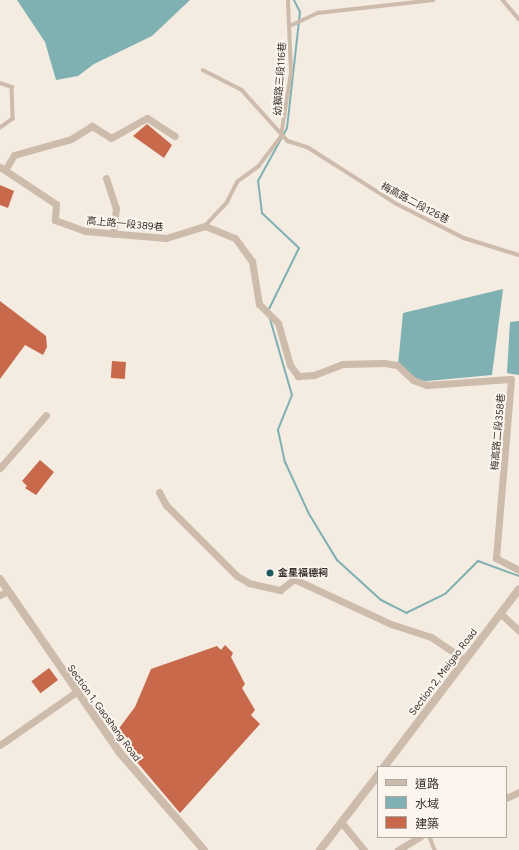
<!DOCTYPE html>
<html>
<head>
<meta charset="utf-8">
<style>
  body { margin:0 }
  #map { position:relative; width:519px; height:850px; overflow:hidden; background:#f4ebe1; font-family:Figtree,"Noto Sans TC",sans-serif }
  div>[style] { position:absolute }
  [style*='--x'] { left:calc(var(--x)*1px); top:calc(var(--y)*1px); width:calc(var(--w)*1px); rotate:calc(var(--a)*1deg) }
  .water>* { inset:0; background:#7fb0b2 }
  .stream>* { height:2px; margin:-1px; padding:0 1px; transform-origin:1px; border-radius:1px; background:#7fb0b2 }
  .building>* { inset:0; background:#c8694b; transform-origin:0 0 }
  .service>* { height:3.5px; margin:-1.75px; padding:0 1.75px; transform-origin:1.75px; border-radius:1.75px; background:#cdbbac }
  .minor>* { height:7px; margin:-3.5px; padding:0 3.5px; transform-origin:3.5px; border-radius:3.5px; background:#cdbbac }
  .tertiary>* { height:8px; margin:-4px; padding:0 4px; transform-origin:4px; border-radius:4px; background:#cdbbac }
  .dots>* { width:11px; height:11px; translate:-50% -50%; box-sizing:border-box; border:2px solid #fbf5ee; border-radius:50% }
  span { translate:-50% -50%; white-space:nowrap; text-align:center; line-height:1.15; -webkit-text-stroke:4px #fbf5ee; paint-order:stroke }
  .street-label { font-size:10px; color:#3b302b }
  .poi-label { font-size:10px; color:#3b302b; font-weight:700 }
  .left { translate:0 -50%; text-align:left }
  .legend { position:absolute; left:377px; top:766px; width:130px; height:72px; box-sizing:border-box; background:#fbf5ee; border:1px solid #aea6a0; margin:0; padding:5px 7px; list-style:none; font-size:12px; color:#3b302b }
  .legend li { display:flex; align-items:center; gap:8px; height:20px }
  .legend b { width:20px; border:1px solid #aea6a0 }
</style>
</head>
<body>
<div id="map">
  <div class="water">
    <i style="clip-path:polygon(17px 0,190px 0,152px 36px,94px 64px,78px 76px,56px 80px,45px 42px)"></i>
    <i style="clip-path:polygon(503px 289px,492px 375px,417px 382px,398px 365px,403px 313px)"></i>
    <i style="clip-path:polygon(519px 321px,519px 375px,507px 373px,510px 322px)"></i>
  </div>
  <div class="stream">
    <i style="--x:268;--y:311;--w:70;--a:-63.8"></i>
    <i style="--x:299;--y:248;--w:51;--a:-136.6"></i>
    <i style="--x:262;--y:213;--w:32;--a:-97"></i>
    <i style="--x:258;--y:181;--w:60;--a:-61.3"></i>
    <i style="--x:287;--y:128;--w:117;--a:-83.6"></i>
    <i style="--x:300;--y:12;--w:13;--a:-117"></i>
    <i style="--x:270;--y:319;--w:79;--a:73.9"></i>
    <i style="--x:292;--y:395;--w:38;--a:112"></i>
    <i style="--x:278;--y:430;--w:33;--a:78"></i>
    <i style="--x:285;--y:462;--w:57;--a:65.2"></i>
    <i style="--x:309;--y:514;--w:54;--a:58.7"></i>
    <i style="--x:337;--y:560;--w:59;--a:42.3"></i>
    <i style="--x:381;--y:600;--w:28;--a:27"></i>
    <i style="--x:406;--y:613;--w:43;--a:-26"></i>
    <i style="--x:445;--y:594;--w:47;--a:-45"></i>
    <i style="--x:478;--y:561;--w:44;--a:20.1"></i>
  </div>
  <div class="building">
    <i style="clip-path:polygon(147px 124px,172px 145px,164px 158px,133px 136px)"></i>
    <i style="clip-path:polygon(0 185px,14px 191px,8px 208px,0 205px)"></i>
    <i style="clip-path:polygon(0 301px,46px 336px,47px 347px,43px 355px,25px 345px,0 379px)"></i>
    <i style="left:112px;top:361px;width:14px;height:17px;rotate:4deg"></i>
    <i style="clip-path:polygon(40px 460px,54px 472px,36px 495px,25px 488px,27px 486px,22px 481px)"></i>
    <i style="clip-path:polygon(225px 645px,233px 653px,231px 657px,245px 684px,242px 688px,255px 710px,251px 715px,260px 724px,180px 813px,114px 735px,135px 707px,151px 669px,217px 646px,221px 650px)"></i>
    <i style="left:49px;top:668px;width:15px;height:22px;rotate:53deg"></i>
  </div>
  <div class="service">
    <i style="--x:503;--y:0;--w:25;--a:50"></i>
    <i style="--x:292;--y:25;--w:29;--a:-25"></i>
    <i style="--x:318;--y:13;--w:116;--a:-6.4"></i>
    <i style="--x:203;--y:70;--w:44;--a:27.1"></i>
    <i style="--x:242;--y:90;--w:69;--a:48"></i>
    <i style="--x:288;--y:141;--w:22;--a:18"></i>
    <i style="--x:309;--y:148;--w:104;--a:32.5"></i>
    <i style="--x:397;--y:204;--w:75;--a:26.9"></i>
    <i style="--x:464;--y:238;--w:58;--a:17.2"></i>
    <i style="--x:0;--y:83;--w:13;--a:18"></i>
    <i style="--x:12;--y:87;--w:32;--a:88"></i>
    <i style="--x:13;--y:119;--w:16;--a:145"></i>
    <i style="--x:205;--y:226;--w:33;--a:-47"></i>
    <i style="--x:227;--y:202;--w:22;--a:-63"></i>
    <i style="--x:237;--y:182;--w:26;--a:-36"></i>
    <i style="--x:258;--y:167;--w:39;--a:-53"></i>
    <i style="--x:281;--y:136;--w:64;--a:-81"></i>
    <i style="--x:291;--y:73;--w:73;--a:-92.4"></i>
    <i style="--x:430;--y:837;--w:14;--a:69"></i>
  </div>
  <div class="minor">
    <i style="--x:0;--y:167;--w:67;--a:33.5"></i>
    <i style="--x:56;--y:204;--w:16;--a:94"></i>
    <i style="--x:55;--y:220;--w:32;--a:20"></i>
    <i style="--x:85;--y:231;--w:81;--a:4.9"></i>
    <i style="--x:166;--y:238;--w:41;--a:-17.1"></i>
    <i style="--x:205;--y:226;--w:32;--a:22"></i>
    <i style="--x:235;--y:238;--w:29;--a:54"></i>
    <i style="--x:252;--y:261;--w:44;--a:80.8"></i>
    <i style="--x:259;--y:304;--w:27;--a:45"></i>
    <i style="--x:278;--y:323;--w:44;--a:74.1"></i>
    <i style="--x:290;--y:365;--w:14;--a:54"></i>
    <i style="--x:298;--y:376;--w:16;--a:-4"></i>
    <i style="--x:314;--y:375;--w:30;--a:-21"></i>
    <i style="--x:342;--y:364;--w:42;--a:-1.4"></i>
    <i style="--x:384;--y:363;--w:13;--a:9"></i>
    <i style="--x:397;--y:365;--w:22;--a:43"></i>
    <i style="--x:413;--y:380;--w:15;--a:20"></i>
    <i style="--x:427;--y:385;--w:84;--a:-4.1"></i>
    <i style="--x:511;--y:379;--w:180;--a:94.8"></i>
    <i style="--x:496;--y:558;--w:26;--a:28"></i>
    <i style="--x:5;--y:170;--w:17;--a:-59"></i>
    <i style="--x:14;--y:155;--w:59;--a:-15.7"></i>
    <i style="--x:71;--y:139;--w:25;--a:-32"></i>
    <i style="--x:92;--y:126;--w:22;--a:32"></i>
    <i style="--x:111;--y:138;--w:41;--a:-29.1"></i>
    <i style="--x:147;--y:118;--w:33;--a:33"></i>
    <i style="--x:106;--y:178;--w:32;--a:72"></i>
    <i style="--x:116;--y:208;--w:26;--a:97"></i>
    <i style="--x:0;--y:468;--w:70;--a:-49"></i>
    <i style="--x:159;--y:492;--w:15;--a:62"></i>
    <i style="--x:166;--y:505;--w:100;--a:45"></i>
    <i style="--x:237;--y:576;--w:14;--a:30"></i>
    <i style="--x:249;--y:583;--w:32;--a:13"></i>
    <i style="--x:280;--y:590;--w:18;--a:-38"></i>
    <i style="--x:294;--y:579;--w:107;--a:24.9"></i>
    <i style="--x:391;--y:624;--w:42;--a:18"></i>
    <i style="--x:431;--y:637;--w:40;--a:34"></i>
    <i style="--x:0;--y:595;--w:9;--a:-27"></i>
    <i style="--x:500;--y:613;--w:26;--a:43"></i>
    <i style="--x:0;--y:745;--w:93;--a:-34.9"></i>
    <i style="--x:506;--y:798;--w:14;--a:-25"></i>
    <i style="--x:342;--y:823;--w:35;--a:51"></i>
    <i style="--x:398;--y:850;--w:26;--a:-31"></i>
  </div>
  <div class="tertiary">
    <i style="--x:0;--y:579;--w:211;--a:55.4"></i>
    <i style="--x:120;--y:753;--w:128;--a:49.1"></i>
    <i style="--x:384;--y:767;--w:223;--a:-52.8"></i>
    <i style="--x:320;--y:850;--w:95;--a:-52.3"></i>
  </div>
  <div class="dots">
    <i style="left:270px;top:573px;background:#1f5a5e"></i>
  </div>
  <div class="street-label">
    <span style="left:280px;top:79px;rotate:-86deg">幼獅路三段116巷</span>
    <span style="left:415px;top:203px;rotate:28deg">梅高路二段126巷</span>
    <span style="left:125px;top:224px;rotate:5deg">高上路一段389巷</span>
    <span style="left:498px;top:432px;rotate:-85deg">梅高路二段358巷</span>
    <span style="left:443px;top:672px;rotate:-53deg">Section 2, Meigao Road</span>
    <span style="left:104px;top:713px;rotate:54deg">Section 1, Gaoshang Road</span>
  </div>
  <div class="poi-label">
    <span class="left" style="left:278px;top:573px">金星福德祠</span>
  </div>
  <ul class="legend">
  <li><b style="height:5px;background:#cdbbac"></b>道路</li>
  <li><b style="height:11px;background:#7fb0b2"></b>水域</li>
  <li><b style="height:11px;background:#c8694b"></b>建築</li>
  </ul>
</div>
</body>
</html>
